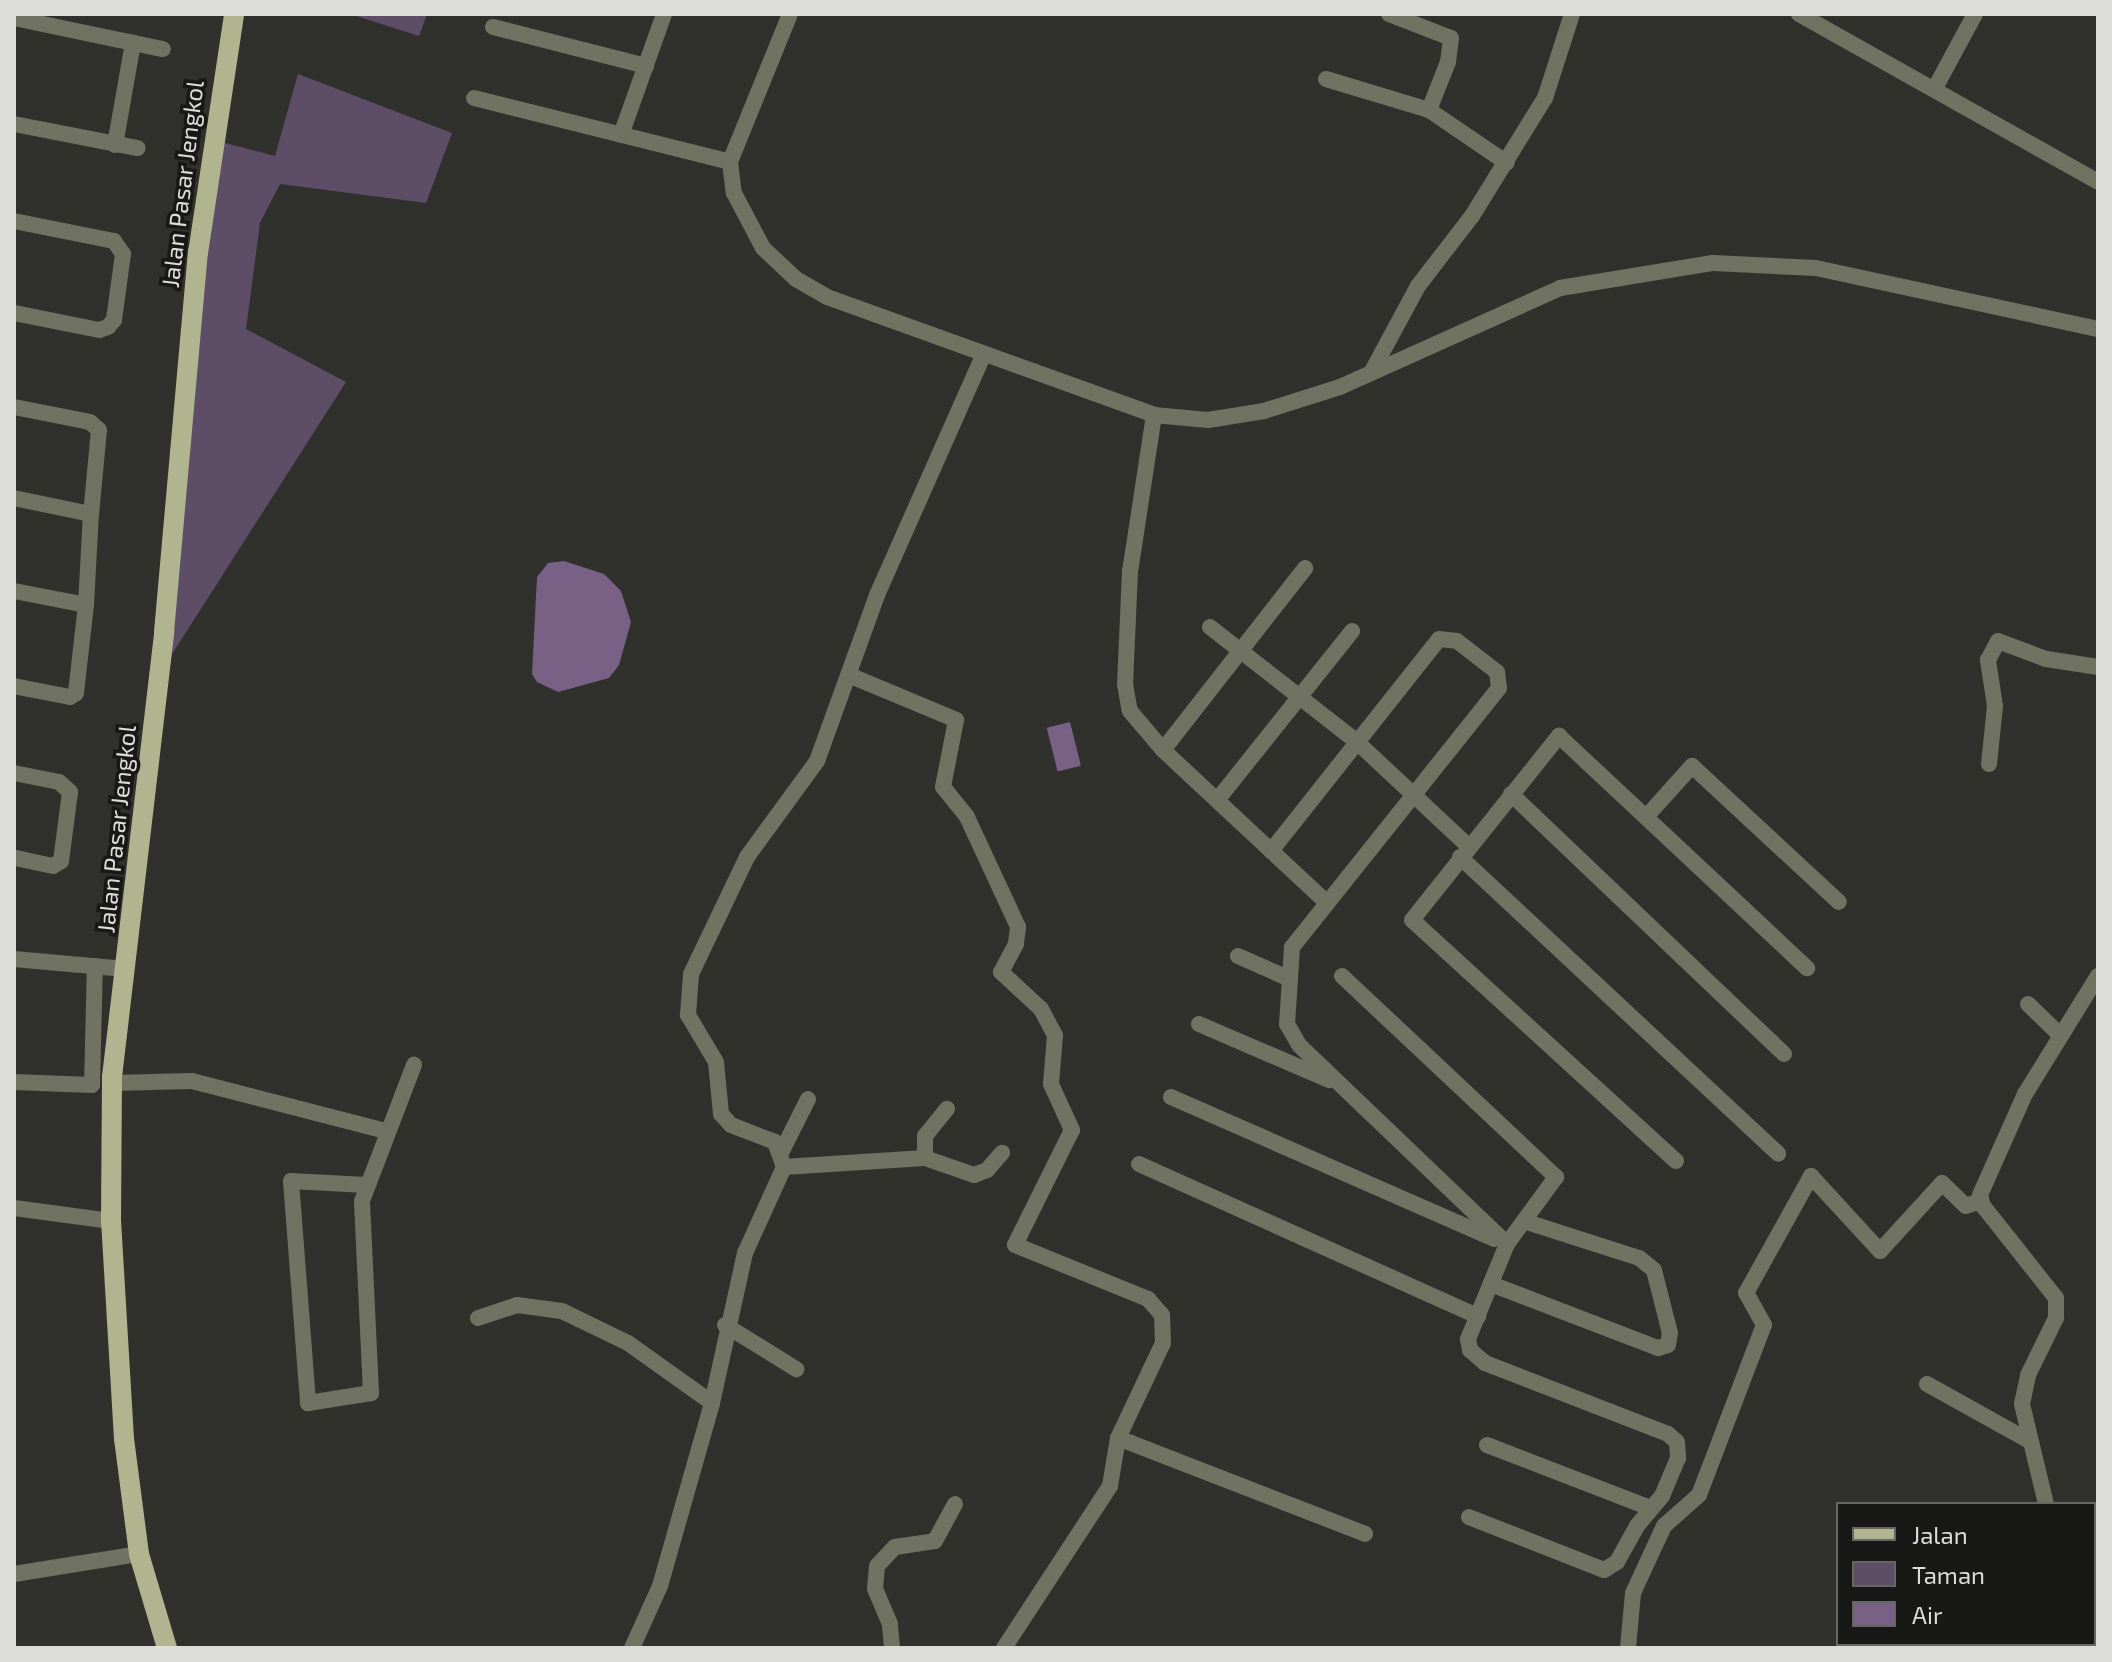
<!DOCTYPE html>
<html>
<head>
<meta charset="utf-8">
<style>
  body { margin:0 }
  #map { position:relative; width:2112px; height:1662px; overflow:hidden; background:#30312d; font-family:"Exo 2",sans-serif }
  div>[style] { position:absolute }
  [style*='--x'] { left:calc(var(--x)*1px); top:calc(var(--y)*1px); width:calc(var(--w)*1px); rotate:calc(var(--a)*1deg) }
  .green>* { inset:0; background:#5d4d66 }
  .water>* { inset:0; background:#786184; transform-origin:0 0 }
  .minor>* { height:16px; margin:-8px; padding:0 8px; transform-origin:8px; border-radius:8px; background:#707361 }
  .primary>* { height:20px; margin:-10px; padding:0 10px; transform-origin:10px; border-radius:10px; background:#b0b48f }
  span { translate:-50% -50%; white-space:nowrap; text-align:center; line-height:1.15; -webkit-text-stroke:7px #181917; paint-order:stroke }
  .street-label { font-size:24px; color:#dcdcd9 }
  .frame { position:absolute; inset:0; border:16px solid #dcdcd9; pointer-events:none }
  .legend { position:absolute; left:1836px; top:1502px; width:260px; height:144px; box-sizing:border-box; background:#181917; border:2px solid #666765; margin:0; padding:10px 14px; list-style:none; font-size:24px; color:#dcdcd9 }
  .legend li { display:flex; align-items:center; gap:16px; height:40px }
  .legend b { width:40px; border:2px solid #666765 }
</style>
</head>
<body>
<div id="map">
  <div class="green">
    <i style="clip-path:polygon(350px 14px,427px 14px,419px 36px)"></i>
    <i style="clip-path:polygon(298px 74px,452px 133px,426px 203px,280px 184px,260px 223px,246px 329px,346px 382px,160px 673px,210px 139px,275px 156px)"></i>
  </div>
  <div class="water">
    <i style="clip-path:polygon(564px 561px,604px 574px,621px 591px,631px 622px,619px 665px,609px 678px,558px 692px,537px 682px,532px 674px,537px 577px,548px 563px)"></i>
    <i style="left:1070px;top:722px;width:45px;height:24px;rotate:76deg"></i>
  </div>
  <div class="minor">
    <i style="--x:790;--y:14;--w:160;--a:112.1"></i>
    <i style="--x:730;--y:162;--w:31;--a:83"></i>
    <i style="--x:734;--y:193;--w:62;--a:62.2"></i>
    <i style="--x:763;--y:248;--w:45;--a:43.2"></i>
    <i style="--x:796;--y:279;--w:36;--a:30"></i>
    <i style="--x:827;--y:297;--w:348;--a:19.8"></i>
    <i style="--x:1154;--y:415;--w:54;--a:5.3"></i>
    <i style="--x:1208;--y:420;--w:57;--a:-9.1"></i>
    <i style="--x:1264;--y:411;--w:80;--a:-17.5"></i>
    <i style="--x:1340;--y:387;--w:241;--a:-24.2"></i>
    <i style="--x:1560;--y:288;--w:155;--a:-9.3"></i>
    <i style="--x:1713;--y:263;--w:103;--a:2.8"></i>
    <i style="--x:1816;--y:268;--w:289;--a:12.2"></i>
    <i style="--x:1389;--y:14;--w:66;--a:21.2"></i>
    <i style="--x:1451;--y:38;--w:24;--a:97"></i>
    <i style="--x:1448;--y:62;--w:52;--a:111.6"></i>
    <i style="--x:1429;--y:110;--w:94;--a:34.2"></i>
    <i style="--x:1799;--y:14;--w:343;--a:29.3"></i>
    <i style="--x:14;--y:18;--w:152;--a:11.8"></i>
    <i style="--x:493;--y:27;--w:158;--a:14.3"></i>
    <i style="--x:1326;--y:79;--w:108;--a:16.8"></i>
    <i style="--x:1935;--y:88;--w:84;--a:-61.6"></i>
    <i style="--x:474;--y:98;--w:264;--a:14"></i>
    <i style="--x:14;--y:124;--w:126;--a:11"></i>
    <i style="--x:621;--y:135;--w:128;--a:-70.4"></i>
    <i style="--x:115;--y:145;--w:104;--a:-80"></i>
    <i style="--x:14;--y:221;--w:102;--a:11.3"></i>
    <i style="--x:114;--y:241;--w:16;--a:55"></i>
    <i style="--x:123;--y:254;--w:67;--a:97.8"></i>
    <i style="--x:114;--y:320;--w:9;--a:131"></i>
    <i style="--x:108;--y:327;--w:9;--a:162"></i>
    <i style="--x:99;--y:330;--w:87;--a:-168.7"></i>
    <i style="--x:1371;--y:373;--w:99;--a:-61.6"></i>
    <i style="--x:1418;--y:286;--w:88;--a:-52.4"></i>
    <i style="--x:1472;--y:216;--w:139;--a:-58.3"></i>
    <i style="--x:1545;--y:98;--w:88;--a:-72.2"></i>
    <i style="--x:14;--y:407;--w:77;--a:11.2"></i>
    <i style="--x:90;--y:422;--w:12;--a:42"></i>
    <i style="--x:99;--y:430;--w:84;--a:95.4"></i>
    <i style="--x:91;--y:514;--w:79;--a:-168.3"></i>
    <i style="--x:1154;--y:415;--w:158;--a:98.7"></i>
    <i style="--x:1130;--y:571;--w:113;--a:92.5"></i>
    <i style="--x:1125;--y:684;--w:27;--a:80"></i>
    <i style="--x:1130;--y:711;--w:51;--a:49.8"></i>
    <i style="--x:1163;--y:750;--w:221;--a:43"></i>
    <i style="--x:14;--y:591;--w:73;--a:11"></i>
    <i style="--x:86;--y:605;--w:89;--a:96.5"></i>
    <i style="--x:76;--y:693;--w:7;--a:146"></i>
    <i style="--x:70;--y:697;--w:57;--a:-168.9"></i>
    <i style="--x:86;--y:605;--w:91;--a:-86.9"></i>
    <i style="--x:1210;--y:627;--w:187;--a:38"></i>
    <i style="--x:1357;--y:742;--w:152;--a:43.1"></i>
    <i style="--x:851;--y:676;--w:114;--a:22.7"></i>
    <i style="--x:956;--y:720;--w:68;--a:101"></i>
    <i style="--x:943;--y:787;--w:38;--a:51"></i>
    <i style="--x:967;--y:817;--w:121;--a:65.1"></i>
    <i style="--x:1018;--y:927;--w:17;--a:97"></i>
    <i style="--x:1016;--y:944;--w:32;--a:118"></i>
    <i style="--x:1001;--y:972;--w:54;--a:42.8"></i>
    <i style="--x:1041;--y:1009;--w:30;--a:62"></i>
    <i style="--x:1055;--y:1035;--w:49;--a:94.7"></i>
    <i style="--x:1051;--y:1084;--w:51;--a:65.5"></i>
    <i style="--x:1072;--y:1130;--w:128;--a:116.4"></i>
    <i style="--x:1015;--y:1245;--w:144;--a:22.1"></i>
    <i style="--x:1148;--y:1299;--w:21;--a:49"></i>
    <i style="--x:1162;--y:1315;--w:28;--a:88"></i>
    <i style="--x:1163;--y:1343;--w:105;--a:115.3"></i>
    <i style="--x:1118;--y:1438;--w:49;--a:99.5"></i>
    <i style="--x:1110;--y:1486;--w:194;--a:123.2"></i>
    <i style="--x:1163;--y:750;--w:231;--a:-52"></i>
    <i style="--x:1989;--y:764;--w:58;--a:-84.1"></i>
    <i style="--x:1995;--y:706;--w:47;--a:-98.7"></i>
    <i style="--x:1988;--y:660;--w:21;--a:-62"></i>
    <i style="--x:1998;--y:641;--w:51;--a:20.6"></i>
    <i style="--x:2046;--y:659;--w:53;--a:8.7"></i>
    <i style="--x:14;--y:773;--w:46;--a:11.3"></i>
    <i style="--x:59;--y:782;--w:15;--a:42"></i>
    <i style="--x:70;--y:792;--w:70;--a:97.4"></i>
    <i style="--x:61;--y:861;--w:9;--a:148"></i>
    <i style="--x:53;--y:866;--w:40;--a:-168"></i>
    <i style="--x:1511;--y:794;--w:377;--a:43.6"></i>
    <i style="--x:1218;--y:799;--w:215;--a:-51.4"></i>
    <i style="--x:1646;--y:817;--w:69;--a:-48"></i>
    <i style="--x:1692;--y:766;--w:200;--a:42.8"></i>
    <i style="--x:1271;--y:851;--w:270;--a:-51.6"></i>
    <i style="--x:1439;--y:639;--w:18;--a:6"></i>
    <i style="--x:1457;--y:641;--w:51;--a:37.8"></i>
    <i style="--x:1497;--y:672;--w:16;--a:83"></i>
    <i style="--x:1499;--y:688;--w:332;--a:128.6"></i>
    <i style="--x:1292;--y:947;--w:77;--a:93.7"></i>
    <i style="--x:1287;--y:1024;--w:24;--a:60"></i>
    <i style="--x:1299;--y:1045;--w:288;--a:43.7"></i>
    <i style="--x:1460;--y:857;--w:435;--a:43"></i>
    <i style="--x:1238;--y:956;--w:57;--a:23.9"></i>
    <i style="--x:14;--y:959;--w:112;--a:5.1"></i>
    <i style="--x:1342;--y:976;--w:294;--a:43.2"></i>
    <i style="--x:1556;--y:1177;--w:83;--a:126.2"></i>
    <i style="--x:1507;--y:1244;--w:103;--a:112.3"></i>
    <i style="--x:1468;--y:1339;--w:11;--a:80"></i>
    <i style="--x:1470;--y:1350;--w:20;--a:41"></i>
    <i style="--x:1485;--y:1363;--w:196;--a:21.2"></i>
    <i style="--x:1668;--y:1434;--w:12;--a:42"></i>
    <i style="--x:1677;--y:1442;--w:16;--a:86"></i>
    <i style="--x:1678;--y:1458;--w:41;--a:112.8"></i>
    <i style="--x:1662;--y:1496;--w:39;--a:130"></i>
    <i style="--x:1637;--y:1526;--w:41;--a:119.1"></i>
    <i style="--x:1617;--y:1562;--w:15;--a:148"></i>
    <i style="--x:1604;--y:1570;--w:145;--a:-158.6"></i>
    <i style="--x:2028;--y:1004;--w:43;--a:44.1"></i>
    <i style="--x:1199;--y:1024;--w:142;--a:23.3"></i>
    <i style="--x:14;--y:1082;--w:78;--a:2.2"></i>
    <i style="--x:92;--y:1085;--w:119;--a:-88.6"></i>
    <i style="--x:112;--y:1083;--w:80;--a:-1.4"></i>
    <i style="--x:192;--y:1081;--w:199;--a:14.5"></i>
    <i style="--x:1171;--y:1097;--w:353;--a:23.7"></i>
    <i style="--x:782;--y:1151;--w:58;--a:-63.4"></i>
    <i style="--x:925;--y:1158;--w:22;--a:-90"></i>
    <i style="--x:925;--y:1136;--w:35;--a:-51"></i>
    <i style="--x:1676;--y:1161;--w:357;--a:-137.6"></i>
    <i style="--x:1412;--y:920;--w:236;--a:-51.4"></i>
    <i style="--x:1559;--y:736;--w:340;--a:43.1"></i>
    <i style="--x:1139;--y:1164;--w:372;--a:24.2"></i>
    <i style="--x:784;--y:1167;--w:141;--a:-3.7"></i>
    <i style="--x:925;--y:1158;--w:52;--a:19.1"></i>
    <i style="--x:974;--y:1175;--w:14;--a:-21"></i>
    <i style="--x:987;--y:1170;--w:23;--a:-49"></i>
    <i style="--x:366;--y:1185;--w:75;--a:-176.9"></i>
    <i style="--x:291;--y:1181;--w:223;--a:85.6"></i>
    <i style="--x:308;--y:1403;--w:64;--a:-9"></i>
    <i style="--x:371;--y:1393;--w:192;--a:-92.7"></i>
    <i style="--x:362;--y:1201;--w:146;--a:-69.1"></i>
    <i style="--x:14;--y:1208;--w:98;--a:7.6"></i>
    <i style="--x:1491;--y:1284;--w:179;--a:21"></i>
    <i style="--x:1658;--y:1348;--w:10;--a:-17"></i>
    <i style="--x:1668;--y:1345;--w:12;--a:-81"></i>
    <i style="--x:1670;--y:1333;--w:65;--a:-104.3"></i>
    <i style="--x:1654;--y:1270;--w:19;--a:-141"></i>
    <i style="--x:1639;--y:1258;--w:121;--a:-162.2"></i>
    <i style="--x:478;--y:1318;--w:41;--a:-18.4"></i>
    <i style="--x:517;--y:1305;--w:45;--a:7.6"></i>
    <i style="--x:562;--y:1311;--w:73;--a:25.9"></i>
    <i style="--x:628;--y:1343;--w:103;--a:35.5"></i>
    <i style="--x:725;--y:1325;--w:84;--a:31.8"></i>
    <i style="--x:1927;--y:1384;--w:119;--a:29.1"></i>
    <i style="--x:1118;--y:1438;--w:265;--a:21.2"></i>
    <i style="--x:1487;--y:1445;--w:175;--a:21.1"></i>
    <i style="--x:2046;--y:1504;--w:103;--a:-103.5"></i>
    <i style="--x:2022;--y:1404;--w:30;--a:-78"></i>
    <i style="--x:2028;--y:1375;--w:64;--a:-63.8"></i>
    <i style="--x:2056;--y:1318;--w:20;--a:-90"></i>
    <i style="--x:2056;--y:1298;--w:117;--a:-128.4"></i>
    <i style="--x:1983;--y:1206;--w:11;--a:-105"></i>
    <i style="--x:1980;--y:1195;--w:111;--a:-66"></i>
    <i style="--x:2025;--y:1094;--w:139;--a:-58.3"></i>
    <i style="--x:14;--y:1574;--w:127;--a:-9.1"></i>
    <i style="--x:632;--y:1648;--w:68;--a:-65.7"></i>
    <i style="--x:660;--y:1586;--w:190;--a:-74.1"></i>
    <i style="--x:712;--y:1403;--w:154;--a:-77.6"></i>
    <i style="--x:745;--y:1253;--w:94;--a:-65.6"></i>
    <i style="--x:784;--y:1167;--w:27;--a:-110"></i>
    <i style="--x:775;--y:1142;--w:47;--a:-158.9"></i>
    <i style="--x:731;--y:1125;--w:15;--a:-132"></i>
    <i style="--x:721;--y:1114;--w:52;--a:-95.5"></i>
    <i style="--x:716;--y:1062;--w:55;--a:-120.8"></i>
    <i style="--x:688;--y:1015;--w:41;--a:-85.8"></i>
    <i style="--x:691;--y:974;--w:130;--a:-64.4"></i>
    <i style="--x:747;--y:857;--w:119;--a:-53.9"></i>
    <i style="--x:817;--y:761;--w:177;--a:-70.1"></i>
    <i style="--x:877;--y:595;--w:264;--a:-66.1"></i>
    <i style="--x:892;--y:1648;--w:24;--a:-95"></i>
    <i style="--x:890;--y:1624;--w:38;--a:-113"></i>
    <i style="--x:875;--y:1589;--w:23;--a:-85"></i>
    <i style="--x:877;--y:1566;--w:26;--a:-47"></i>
    <i style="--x:895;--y:1547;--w:40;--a:-8.5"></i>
    <i style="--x:935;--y:1541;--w:42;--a:-61.6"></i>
    <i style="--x:1628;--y:1648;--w:55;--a:-84.8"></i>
    <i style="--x:1633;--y:1593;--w:74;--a:-65.2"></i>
    <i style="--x:1664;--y:1526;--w:47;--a:-41.5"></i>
    <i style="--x:1699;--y:1495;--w:182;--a:-69.1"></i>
    <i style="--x:1764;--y:1325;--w:37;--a:-119"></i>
    <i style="--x:1746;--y:1293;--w:134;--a:-60.9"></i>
    <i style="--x:1811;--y:1176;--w:102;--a:47.4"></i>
    <i style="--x:1880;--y:1251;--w:92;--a:-47.6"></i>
    <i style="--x:1942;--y:1183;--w:33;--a:44"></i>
    <i style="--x:1966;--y:1206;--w:15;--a:-20"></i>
    <i style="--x:1984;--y:1648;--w:4;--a:-90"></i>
  </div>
  <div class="primary">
    <i style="--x:167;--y:1648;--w:98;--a:-106.6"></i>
    <i style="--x:139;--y:1554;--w:116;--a:-97.4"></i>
    <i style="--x:124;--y:1439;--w:218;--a:-93.4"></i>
    <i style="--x:111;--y:1221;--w:144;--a:-89.6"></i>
    <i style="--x:112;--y:1077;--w:448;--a:-83.3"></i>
    <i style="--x:164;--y:632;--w:381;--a:-84.9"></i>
    <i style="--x:198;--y:253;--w:242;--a:-81.4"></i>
  </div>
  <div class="street-label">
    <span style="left:182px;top:184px;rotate:-83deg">Jalan Pasar Jengkol</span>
    <span style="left:116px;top:829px;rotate:-84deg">Jalan Pasar Jengkol</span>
  </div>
  <div class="frame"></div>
  <ul class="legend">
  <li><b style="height:10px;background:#b0b48f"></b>Jalan</li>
  <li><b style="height:22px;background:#5d4d66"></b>Taman</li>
  <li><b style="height:22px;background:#786184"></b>Air</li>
  </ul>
</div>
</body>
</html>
